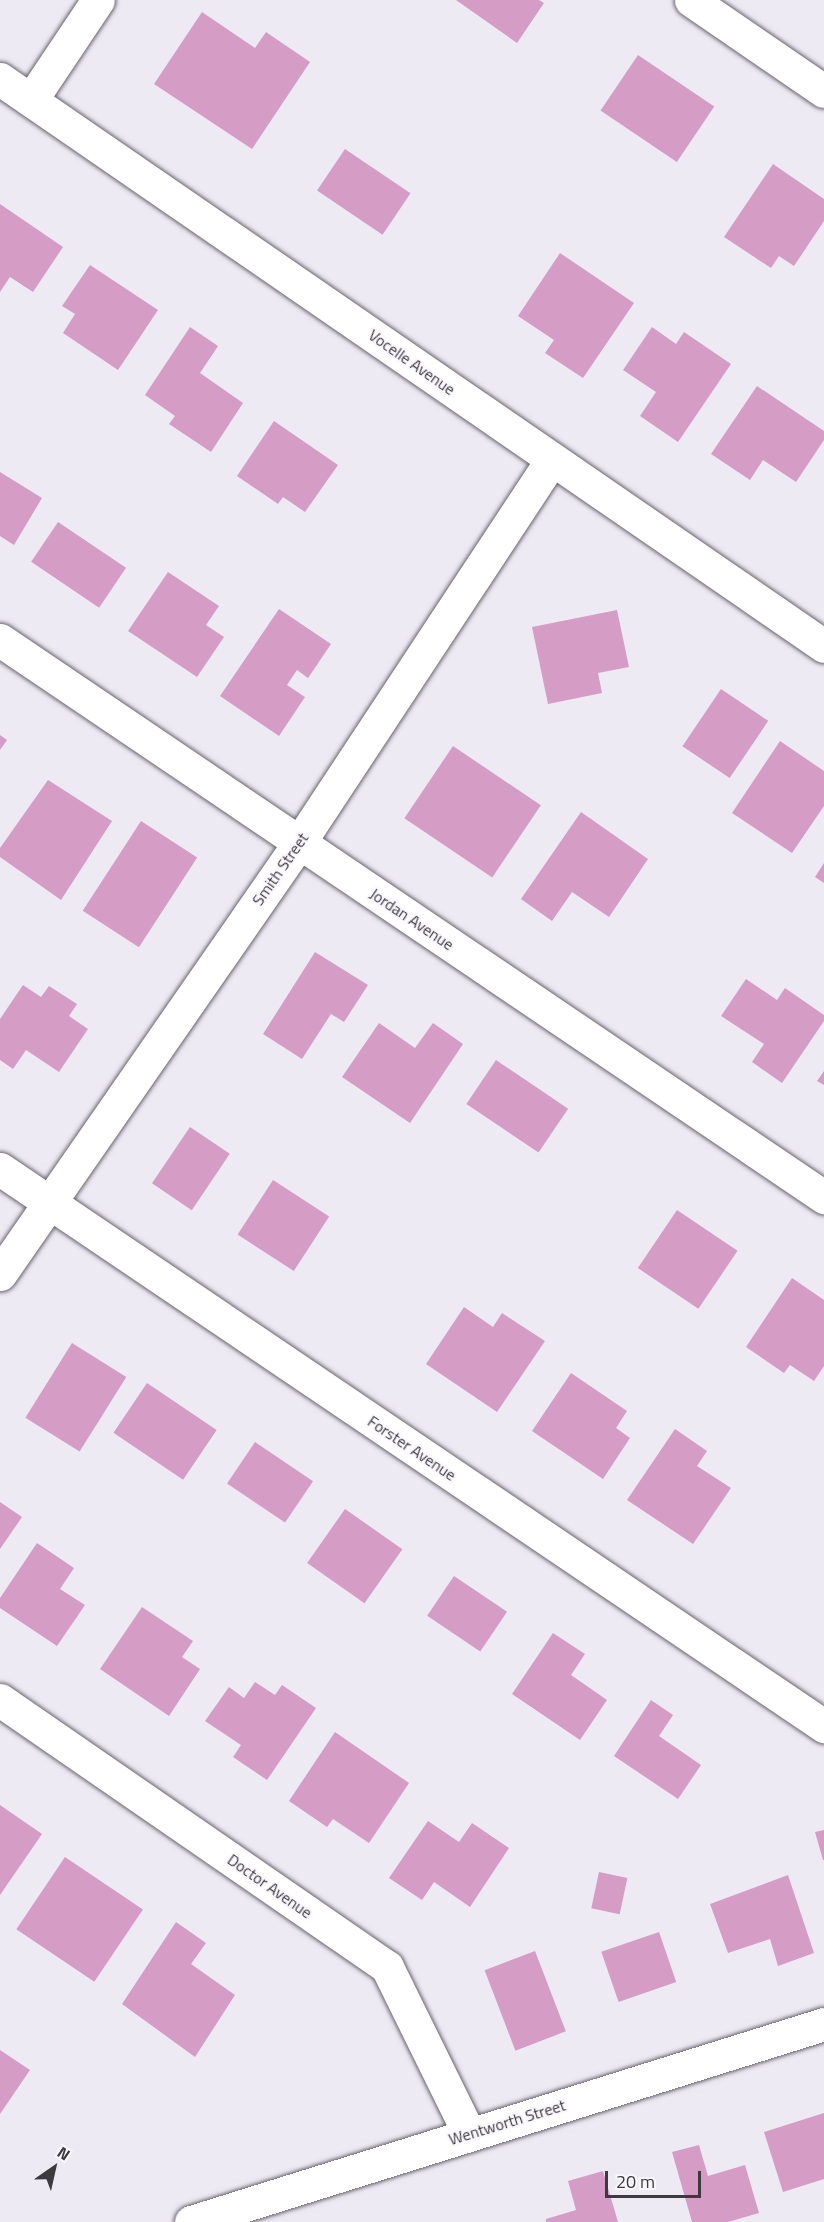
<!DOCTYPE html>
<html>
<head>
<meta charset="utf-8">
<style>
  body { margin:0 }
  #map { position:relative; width:824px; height:2222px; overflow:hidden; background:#eeeaf4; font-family:"Titillium Web",sans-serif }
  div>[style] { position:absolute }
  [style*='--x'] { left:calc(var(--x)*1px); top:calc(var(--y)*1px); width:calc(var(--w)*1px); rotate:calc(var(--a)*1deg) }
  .building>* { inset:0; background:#d59cc5; transform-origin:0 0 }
  .roads { filter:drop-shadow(0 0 2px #68646d) drop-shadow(0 0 2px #68646d) }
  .street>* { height:33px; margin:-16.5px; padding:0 16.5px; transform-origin:16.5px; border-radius:16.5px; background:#fff }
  span { translate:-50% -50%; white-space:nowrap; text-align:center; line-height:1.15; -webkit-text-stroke:4.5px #faf8fe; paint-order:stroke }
  .street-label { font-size:16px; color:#3c3a3e }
  .north { position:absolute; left:24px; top:2138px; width:60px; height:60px; -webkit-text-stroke:4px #faf8fe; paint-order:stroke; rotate:34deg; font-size:16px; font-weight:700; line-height:24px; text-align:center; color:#3c3a3e }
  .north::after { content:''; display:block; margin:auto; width:21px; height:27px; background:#3c3a3e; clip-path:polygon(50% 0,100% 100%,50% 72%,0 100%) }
  .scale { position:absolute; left:605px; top:2171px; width:96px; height:27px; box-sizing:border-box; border:3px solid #3c3a3e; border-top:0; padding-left:8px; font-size:18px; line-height:21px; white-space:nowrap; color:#3c3a3e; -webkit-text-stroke:4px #faf8fe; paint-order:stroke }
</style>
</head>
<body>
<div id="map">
  <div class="building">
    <i style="clip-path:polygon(456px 0,539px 0,544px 3px,517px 43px)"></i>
    <i style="clip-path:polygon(202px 12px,255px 48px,266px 32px,310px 62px,252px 149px,154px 84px)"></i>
    <i style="left:638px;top:55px;width:92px;height:67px;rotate:34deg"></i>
    <i style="left:345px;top:149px;width:79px;height:50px;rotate:34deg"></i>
    <i style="clip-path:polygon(773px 164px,824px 199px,824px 221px,794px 266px,779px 256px,771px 268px,724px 237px)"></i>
    <i style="clip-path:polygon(0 204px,63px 247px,33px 292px,10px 277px,0 292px)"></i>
    <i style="clip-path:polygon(560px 253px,634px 303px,583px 378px,545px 353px,554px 340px,518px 316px)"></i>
    <i style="clip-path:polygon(90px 265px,158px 310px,118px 370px,63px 333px,75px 314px,62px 306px)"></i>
    <i style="clip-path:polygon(190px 327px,218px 346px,200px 373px,243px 403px,211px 452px,169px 424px,175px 416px,145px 395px)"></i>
    <i style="clip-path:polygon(652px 327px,676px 344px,684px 332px,731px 364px,678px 442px,640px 416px,656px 392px,623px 370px)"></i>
    <i style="clip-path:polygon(757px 386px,824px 431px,824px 440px,796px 482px,763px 460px,750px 480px,711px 454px)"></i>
    <i style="clip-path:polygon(274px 421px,338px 465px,305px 512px,283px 497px,278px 504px,237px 476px)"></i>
    <i style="clip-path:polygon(0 472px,42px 498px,14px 545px,0 536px)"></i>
    <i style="left:58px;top:522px;width:82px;height:48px;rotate:34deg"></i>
    <i style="clip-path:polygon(168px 572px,219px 606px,206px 625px,224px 637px,197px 677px,128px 631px)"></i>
    <i style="clip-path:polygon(279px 609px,331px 644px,308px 678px,297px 670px,287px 685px,305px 697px,279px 736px,220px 696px)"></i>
    <i style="clip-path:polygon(617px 610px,629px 667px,598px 673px,602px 693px,548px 704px,532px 627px)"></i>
    <i style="left:721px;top:689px;width:57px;height:69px;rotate:34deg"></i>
    <i style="clip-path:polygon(0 735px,7px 740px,0 750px)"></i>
    <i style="clip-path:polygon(780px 741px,824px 771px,824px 806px,792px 853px,732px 813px)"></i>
    <i style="left:453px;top:746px;width:106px;height:87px;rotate:34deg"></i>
    <i style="clip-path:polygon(48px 780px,112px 821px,61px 900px,0 857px,0 848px)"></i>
    <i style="clip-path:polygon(581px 812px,648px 859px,609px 917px,572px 892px,552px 921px,521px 899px)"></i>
    <i style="left:141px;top:821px;width:67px;height:107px;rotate:33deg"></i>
    <i style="clip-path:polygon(824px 863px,824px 883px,815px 877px)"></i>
    <i style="clip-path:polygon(315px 952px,368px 985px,344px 1022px,331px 1014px,302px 1059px,263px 1034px)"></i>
    <i style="clip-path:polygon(746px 979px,777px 1000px,785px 988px,824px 1015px,824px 1021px,782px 1083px,752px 1062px,764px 1044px,721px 1016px)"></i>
    <i style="clip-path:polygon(23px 985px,41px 997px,49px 986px,77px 1004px,69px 1016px,88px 1029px,59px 1072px,26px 1050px,13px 1069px,0 1060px,0 1019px)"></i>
    <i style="clip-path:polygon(379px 1023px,415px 1048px,433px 1023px,463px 1044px,410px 1123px,342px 1077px)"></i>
    <i style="left:496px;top:1060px;width:87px;height:53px;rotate:34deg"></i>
    <i style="clip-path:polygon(824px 1071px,824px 1085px,817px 1081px)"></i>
    <i style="left:190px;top:1127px;width:48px;height:68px;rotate:34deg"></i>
    <i style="left:273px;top:1180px;width:67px;height:65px;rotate:33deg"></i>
    <i style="left:677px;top:1210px;width:73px;height:70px;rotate:34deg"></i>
    <i style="clip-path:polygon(792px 1278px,824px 1300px,824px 1366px,814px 1381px,790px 1365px,784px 1373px,746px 1347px)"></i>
    <i style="clip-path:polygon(464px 1307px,493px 1327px,502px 1313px,545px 1341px,497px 1412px,426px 1364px)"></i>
    <i style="left:72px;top:1343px;width:64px;height:88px;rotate:32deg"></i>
    <i style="clip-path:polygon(571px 1373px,627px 1411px,616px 1428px,630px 1438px,603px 1479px,532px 1431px)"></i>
    <i style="left:147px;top:1383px;width:84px;height:60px;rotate:34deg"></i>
    <i style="clip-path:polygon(675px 1429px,707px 1451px,697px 1466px,731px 1488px,693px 1544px,627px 1500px)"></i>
    <i style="left:255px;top:1442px;width:70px;height:50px;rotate:34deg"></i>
    <i style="clip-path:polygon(0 1502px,22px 1517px,0 1549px)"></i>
    <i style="left:345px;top:1509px;width:70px;height:66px;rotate:35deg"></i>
    <i style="clip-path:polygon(37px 1543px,74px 1568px,60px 1589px,85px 1605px,57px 1646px,0 1608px,0 1598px)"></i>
    <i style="left:454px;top:1576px;width:64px;height:48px;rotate:34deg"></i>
    <i style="clip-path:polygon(142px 1607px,193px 1641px,182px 1657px,200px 1669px,169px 1716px,100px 1669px)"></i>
    <i style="clip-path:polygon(553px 1633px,585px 1654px,571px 1675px,607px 1700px,580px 1740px,512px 1694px)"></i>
    <i style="clip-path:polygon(255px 1682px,275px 1695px,282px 1685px,316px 1708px,267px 1780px,233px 1757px,241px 1745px,205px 1721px,229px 1687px,244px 1698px)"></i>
    <i style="clip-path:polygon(651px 1700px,673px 1715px,659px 1736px,701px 1765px,678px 1799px,614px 1756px)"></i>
    <i style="clip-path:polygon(335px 1732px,409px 1783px,369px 1843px,333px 1819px,327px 1827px,289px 1801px)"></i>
    <i style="clip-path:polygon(0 1805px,42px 1834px,0 1895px)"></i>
    <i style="clip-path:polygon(428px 1821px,459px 1842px,472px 1823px,509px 1848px,470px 1907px,434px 1882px,422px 1900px,389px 1878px)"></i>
    <i style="clip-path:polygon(824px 1830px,824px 1860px,823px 1860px,815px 1832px)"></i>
    <i style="left:65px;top:1857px;width:94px;height:87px;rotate:34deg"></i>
    <i style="left:599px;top:1872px;width:29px;height:37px;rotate:12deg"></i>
    <i style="clip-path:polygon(788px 1875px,814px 1953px,778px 1966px,770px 1939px,728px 1953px,710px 1904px)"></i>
    <i style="clip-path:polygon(176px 1922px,206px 1943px,191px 1964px,235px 1995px,195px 2057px,122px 2004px)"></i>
    <i style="left:659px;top:1932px;width:53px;height:61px;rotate:71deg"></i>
    <i style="left:535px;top:1951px;width:86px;height:54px;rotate:69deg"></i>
    <i style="clip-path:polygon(0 2050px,30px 2070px,0 2114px)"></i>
    <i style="clip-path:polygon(824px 2113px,824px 2179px,783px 2192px,764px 2132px)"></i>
    <i style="clip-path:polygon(699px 2145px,708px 2176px,745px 2165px,759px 2213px,728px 2222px,692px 2222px,672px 2152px)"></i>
    <i style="clip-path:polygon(603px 2171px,618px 2222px,546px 2222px,546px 2219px,576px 2210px,568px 2181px)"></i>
  </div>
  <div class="roads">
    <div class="street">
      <i style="--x:691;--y:0;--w:161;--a:34.4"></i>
      <i style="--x:0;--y:79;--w:1000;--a:34.53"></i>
      <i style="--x:31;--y:100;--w:120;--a:-56.2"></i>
      <i style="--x:0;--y:640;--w:995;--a:34.06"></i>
      <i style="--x:0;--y:1169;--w:995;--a:34.06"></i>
      <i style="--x:0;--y:1274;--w:525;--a:-55.25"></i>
      <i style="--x:299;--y:843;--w:460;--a:-56.6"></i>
      <i style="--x:0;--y:1700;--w:470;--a:34.6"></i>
      <i style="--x:387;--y:1967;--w:186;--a:63.8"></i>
      <i style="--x:191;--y:2222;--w:663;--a:-17.37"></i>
    </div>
  </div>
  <div class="street-label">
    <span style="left:412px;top:362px;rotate:35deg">Vocelle Avenue</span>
    <span style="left:280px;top:869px;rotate:-55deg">Smith Street</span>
    <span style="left:412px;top:919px;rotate:34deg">Jordan Avenue</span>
    <span style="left:412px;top:1448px;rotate:34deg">Forster Avenue</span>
    <span style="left:270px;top:1886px;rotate:35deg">Doctor Avenue</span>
    <span style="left:507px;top:2122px;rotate:-17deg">Wentworth Street</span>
  </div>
  <div class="north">N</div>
  <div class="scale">20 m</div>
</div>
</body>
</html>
